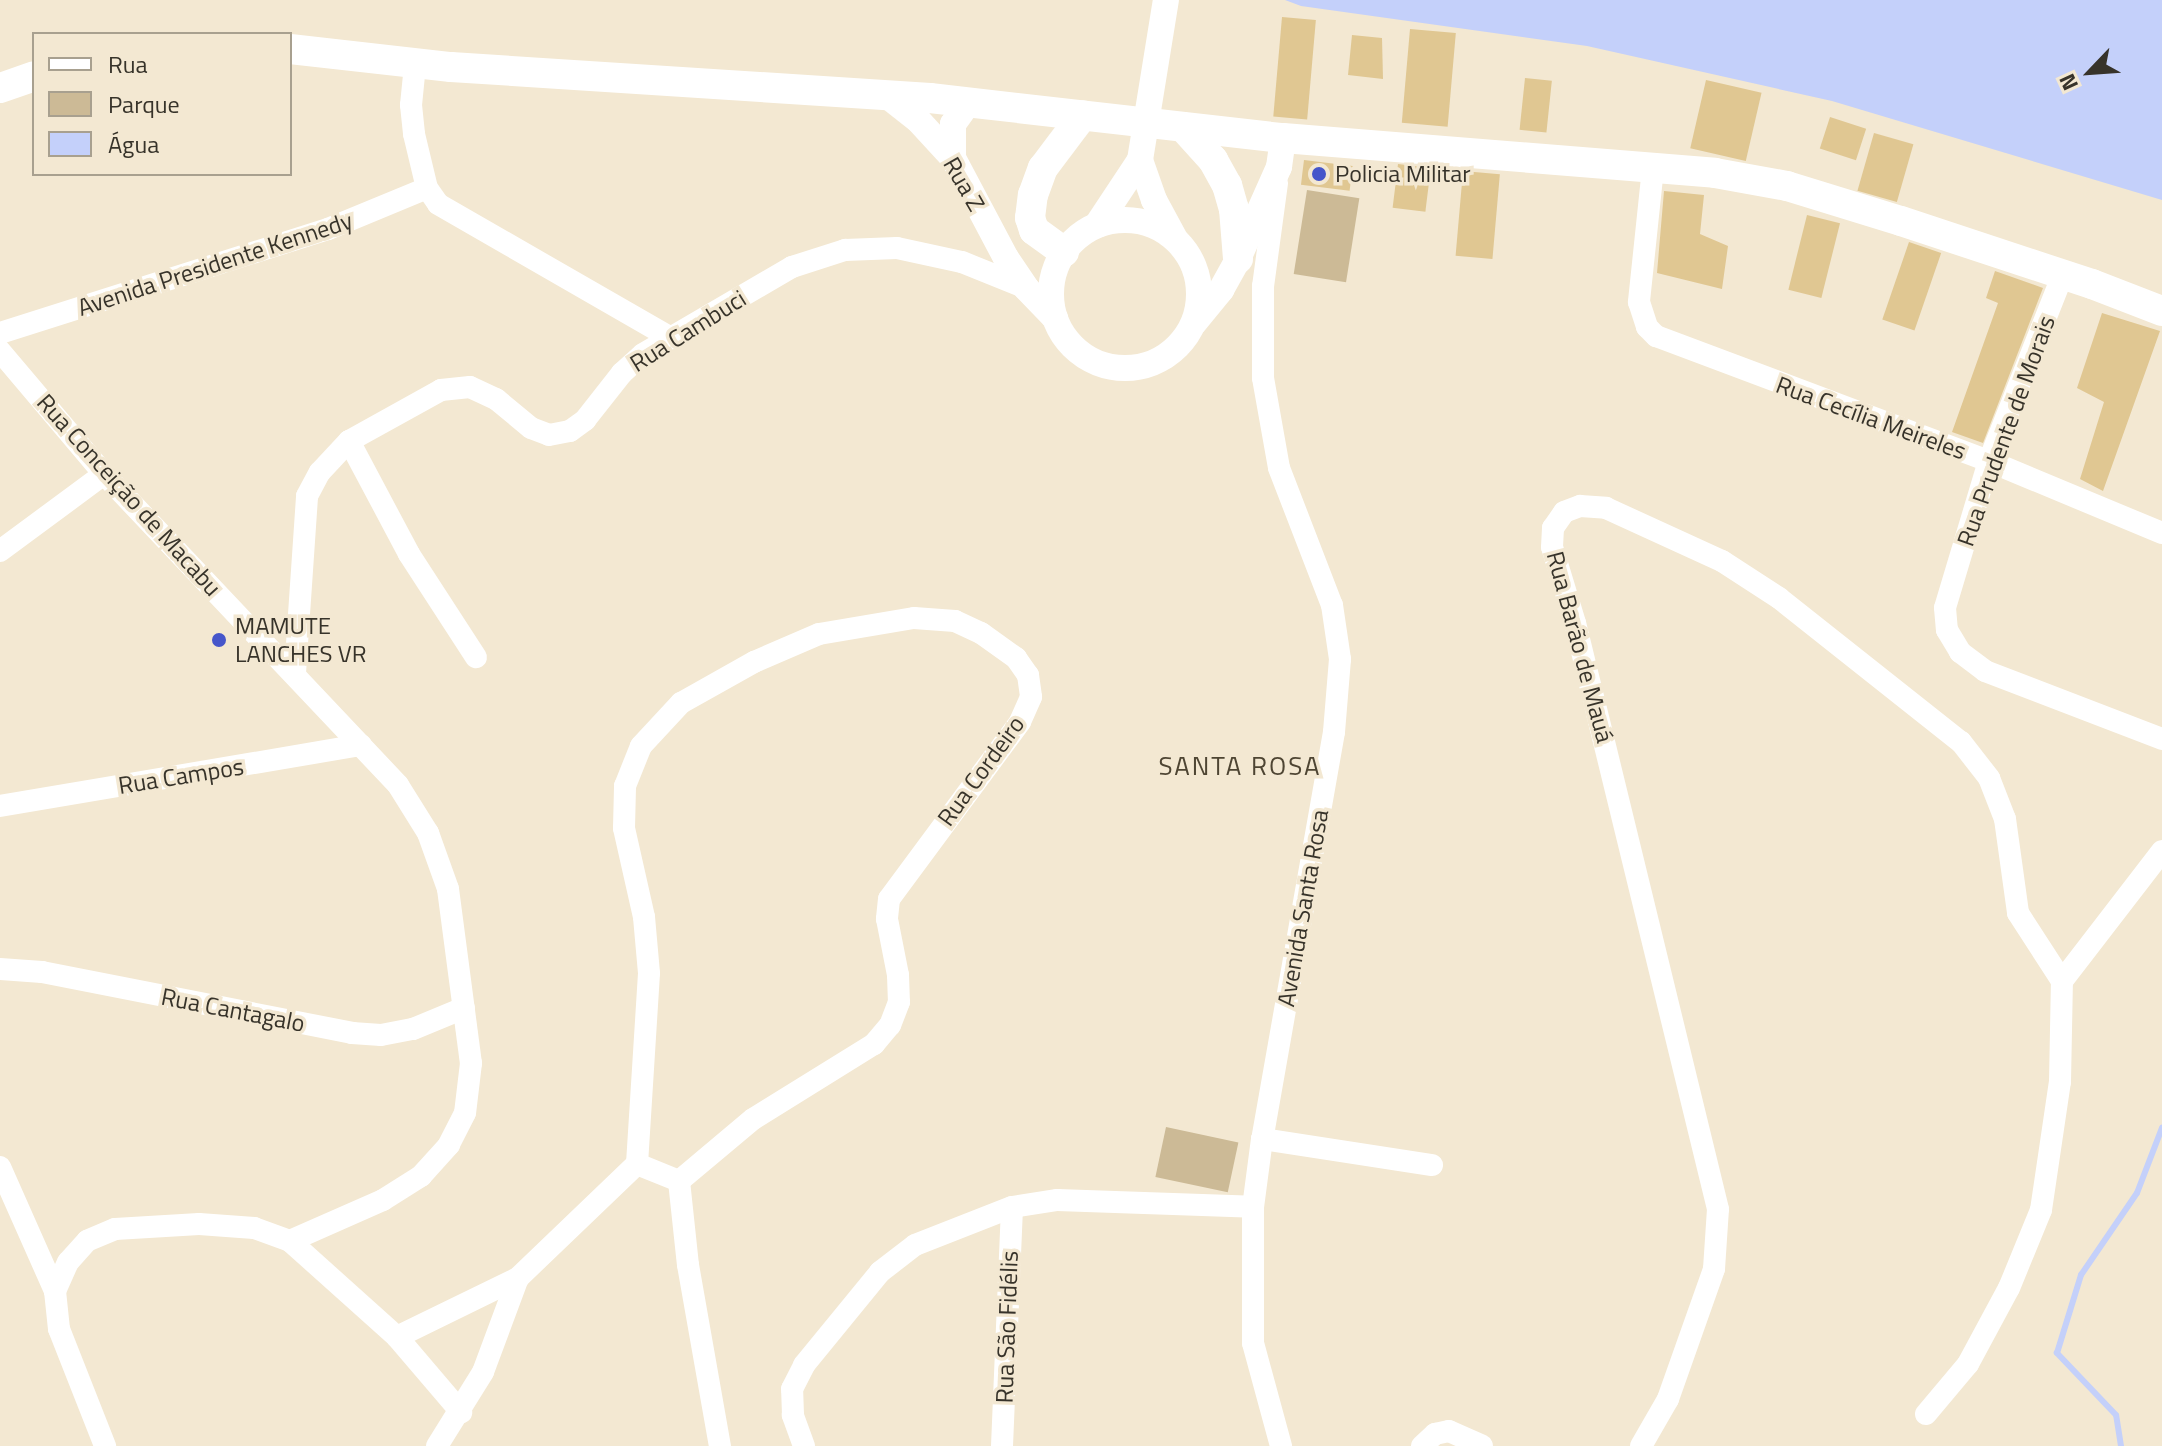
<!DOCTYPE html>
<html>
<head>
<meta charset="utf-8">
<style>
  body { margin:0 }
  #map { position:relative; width:2162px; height:1446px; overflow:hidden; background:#f3e8d2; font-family:"Titillium Web",sans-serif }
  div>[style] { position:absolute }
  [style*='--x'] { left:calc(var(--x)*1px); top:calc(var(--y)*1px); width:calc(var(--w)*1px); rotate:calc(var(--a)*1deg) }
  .green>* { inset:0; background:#ccba96; transform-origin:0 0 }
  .water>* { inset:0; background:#c4d0fa }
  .stream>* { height:6px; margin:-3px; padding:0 3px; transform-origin:3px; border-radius:3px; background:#c4d0fa }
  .building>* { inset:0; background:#e0c792; transform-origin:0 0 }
  .minor>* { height:22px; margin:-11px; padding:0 11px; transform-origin:11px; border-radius:11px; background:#fff }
  .tertiary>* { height:26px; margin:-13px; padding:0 13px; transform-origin:13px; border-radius:13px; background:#fff }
  .tertiary>.ring { margin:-13px; padding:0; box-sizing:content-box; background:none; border:26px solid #fff; border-radius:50% }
  .secondary>* { height:30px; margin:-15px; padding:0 15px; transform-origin:15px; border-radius:15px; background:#fff }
  .dots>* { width:22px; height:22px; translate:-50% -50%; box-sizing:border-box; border:4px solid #f3e8d2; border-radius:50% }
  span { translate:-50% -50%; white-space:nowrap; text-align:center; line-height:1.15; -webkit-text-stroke:7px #f3e8d2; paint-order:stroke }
  .poi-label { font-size:24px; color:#37332a }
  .left { translate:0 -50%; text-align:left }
  .street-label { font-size:24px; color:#37332a }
  .neighbourhood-label { font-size:26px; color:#4e4533; letter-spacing:2px }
  .legend { position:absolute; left:32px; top:32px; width:260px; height:144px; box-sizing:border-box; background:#f3e8d2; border:2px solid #a8a08f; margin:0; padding:10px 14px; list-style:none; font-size:24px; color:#37332a }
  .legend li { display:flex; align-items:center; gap:16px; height:40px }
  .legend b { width:40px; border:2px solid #a8a08f }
  .north { position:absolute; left:2050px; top:32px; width:80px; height:80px; -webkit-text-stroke:6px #f3e8d2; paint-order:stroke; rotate:245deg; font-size:22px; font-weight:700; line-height:32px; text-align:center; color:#37332a }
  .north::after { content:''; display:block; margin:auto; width:28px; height:36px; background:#37332a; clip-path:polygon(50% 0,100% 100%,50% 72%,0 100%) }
</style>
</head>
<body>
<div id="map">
  <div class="green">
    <i style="left:1307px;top:190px;width:53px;height:85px;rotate:9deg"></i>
    <i style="left:1166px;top:1127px;width:74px;height:51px;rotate:12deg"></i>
  </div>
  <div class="water">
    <i style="clip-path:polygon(1285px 0,2162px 0,2162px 200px,1832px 101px,1587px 46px,1301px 6px)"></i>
  </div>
  <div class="stream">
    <i style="--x:2121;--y:1446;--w:31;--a:-99"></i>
    <i style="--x:2116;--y:1415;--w:86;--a:-133.6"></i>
    <i style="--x:2057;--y:1353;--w:82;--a:-72.9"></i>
    <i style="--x:2081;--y:1275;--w:99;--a:-55.7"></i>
    <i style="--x:2137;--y:1193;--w:70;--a:-69"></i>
  </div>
  <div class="building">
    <i style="left:1282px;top:17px;width:34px;height:100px;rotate:5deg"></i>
    <i style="left:1410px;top:29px;width:46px;height:94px;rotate:5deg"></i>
    <i style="clip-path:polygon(1352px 35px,1382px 38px,1383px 79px,1348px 75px)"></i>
    <i style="left:1525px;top:78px;width:27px;height:52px;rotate:6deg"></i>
    <i style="left:1706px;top:80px;width:57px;height:70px;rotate:13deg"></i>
    <i style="left:1830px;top:117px;width:38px;height:33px;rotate:18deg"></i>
    <i style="left:1874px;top:133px;width:41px;height:60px;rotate:16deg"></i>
    <i style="left:1304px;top:160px;width:49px;height:25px;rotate:7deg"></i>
    <i style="left:1398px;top:164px;width:33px;height:44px;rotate:7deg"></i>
    <i style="left:1463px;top:171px;width:37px;height:85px;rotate:5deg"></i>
    <i style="clip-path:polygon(1664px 191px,1704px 195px,1700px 234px,1728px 246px,1722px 289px,1657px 273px)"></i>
    <i style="left:1807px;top:215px;width:34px;height:77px;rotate:14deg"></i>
    <i style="left:1909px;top:242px;width:34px;height:82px;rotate:19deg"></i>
    <i style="clip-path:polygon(1995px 271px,2043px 288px,1983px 443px,1952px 432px,1998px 303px,1986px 298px)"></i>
    <i style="clip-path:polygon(2102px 313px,2160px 331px,2103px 491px,2080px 479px,2104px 402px,2077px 388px)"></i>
  </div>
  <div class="minor">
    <i style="--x:415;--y:65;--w:40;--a:95.7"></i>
    <i style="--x:411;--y:105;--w:29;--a:84"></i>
    <i style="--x:414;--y:134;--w:56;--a:76.5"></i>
    <i style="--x:427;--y:188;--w:19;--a:55"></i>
    <i style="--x:438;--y:204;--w:267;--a:29.9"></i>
    <i style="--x:1653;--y:168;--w:135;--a:96"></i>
    <i style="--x:1639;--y:302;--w:26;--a:72"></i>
    <i style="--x:1647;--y:327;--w:13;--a:45"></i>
    <i style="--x:1656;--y:336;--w:356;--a:20.6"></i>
    <i style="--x:1989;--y:461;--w:187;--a:22.6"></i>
    <i style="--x:1277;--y:183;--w:104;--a:97.7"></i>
    <i style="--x:1263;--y:286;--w:92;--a:90"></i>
    <i style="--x:1263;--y:378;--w:91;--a:79.9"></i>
    <i style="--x:1279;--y:468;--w:147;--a:68.9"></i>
    <i style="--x:1332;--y:605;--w:55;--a:81.6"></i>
    <i style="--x:1340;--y:659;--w:73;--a:94.7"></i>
    <i style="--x:1334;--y:732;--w:413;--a:100"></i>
    <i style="--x:1262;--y:1139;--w:69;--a:97.5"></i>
    <i style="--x:1253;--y:1207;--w:136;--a:90"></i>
    <i style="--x:1253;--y:1343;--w:107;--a:74.8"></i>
    <i style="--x:2063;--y:274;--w:201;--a:111.6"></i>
    <i style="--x:1989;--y:461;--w:153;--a:106.7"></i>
    <i style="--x:1945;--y:608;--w:22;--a:85"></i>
    <i style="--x:1947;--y:630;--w:26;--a:59"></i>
    <i style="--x:1960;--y:652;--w:31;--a:37"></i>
    <i style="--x:1985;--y:671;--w:190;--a:21"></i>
    <i style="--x:0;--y:333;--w:344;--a:-17.6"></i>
    <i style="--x:328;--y:229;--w:107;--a:-22.5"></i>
    <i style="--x:0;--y:351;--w:161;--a:49.8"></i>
    <i style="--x:104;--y:474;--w:428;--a:46.6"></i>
    <i style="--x:398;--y:785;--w:57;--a:58"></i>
    <i style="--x:428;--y:833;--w:59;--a:70.3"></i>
    <i style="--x:448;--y:889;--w:176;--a:82.5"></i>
    <i style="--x:471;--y:1063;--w:50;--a:96.8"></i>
    <i style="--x:465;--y:1113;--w:36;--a:117"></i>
    <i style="--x:449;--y:1145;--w:42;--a:132.1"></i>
    <i style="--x:421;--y:1176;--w:45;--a:147.7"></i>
    <i style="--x:383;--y:1200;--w:102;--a:156.2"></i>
    <i style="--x:290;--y:1241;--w:38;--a:-160"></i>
    <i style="--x:254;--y:1228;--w:55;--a:-175.8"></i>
    <i style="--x:199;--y:1224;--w:84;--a:176.6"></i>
    <i style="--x:115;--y:1229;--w:30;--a:157"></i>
    <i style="--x:87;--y:1241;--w:28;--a:132"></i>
    <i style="--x:68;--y:1262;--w:32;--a:114"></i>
    <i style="--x:55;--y:1291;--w:38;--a:84"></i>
    <i style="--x:59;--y:1329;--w:126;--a:68.5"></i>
    <i style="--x:349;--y:441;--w:128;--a:62"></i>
    <i style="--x:409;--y:554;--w:123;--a:57"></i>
    <i style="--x:0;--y:551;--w:129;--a:-36.5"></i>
    <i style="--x:295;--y:673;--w:177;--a:-86.1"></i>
    <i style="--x:307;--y:496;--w:27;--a:-62"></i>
    <i style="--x:320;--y:472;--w:42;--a:-46.9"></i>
    <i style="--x:349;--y:441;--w:105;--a:-29"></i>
    <i style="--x:441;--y:390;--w:29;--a:-6"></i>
    <i style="--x:470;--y:387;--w:29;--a:25"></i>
    <i style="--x:496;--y:399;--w:45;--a:39.6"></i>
    <i style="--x:531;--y:428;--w:19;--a:21"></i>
    <i style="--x:549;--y:435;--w:21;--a:-11"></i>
    <i style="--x:570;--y:431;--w:19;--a:-36"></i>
    <i style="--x:585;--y:420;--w:60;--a:-51.8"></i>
    <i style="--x:622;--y:373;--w:28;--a:-42"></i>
    <i style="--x:643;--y:354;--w:173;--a:-30.3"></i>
    <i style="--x:792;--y:267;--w:56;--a:-17.8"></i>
    <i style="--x:845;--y:250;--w:52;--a:-2.2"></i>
    <i style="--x:897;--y:248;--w:66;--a:12.2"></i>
    <i style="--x:962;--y:262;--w:69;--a:22.1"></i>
    <i style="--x:0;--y:806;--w:366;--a:-9.6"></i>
    <i style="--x:0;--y:969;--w:42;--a:4.1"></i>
    <i style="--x:42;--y:972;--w:316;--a:11.1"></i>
    <i style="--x:352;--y:1033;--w:29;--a:4"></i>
    <i style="--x:381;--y:1035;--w:33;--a:-11"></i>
    <i style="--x:413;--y:1029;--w:55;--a:-22.4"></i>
    <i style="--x:1262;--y:1139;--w:172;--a:8.7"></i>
    <i style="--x:637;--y:1164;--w:45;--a:22"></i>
    <i style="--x:0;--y:1167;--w:136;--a:66.1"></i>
    <i style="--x:679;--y:1181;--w:84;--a:83.9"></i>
    <i style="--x:688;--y:1265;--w:184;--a:80"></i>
    <i style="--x:290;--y:1241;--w:144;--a:41.9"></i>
    <i style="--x:397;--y:1337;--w:99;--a:49.5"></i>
    <i style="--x:397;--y:1337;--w:135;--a:-26"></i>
    <i style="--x:518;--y:1278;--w:165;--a:-43.8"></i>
    <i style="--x:637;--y:1164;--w:191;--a:-86.4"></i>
    <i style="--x:649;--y:973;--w:56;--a:-95.1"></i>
    <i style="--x:644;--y:917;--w:91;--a:-102.7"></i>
    <i style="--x:624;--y:828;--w:42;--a:-88.6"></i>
    <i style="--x:625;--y:786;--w:43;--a:-68.2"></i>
    <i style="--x:641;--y:746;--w:59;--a:-47.1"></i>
    <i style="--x:681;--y:703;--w:84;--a:-29.3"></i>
    <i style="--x:754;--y:662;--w:71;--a:-23.3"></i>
    <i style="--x:819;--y:634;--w:96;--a:-9.6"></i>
    <i style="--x:914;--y:618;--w:41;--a:4.2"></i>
    <i style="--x:955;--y:621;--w:29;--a:25"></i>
    <i style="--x:981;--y:633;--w:43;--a:35.5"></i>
    <i style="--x:1016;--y:658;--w:21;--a:55"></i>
    <i style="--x:1028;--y:675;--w:22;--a:82"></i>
    <i style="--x:1031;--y:697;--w:27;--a:114"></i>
    <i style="--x:1020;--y:722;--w:220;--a:126.5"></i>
    <i style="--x:889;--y:899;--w:20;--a:96"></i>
    <i style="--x:887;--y:919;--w:57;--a:78.9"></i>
    <i style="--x:898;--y:975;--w:27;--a:88"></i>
    <i style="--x:899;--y:1002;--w:25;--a:111"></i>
    <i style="--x:890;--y:1025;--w:25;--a:130"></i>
    <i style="--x:874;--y:1044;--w:142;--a:148.2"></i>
    <i style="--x:753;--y:1119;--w:97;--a:140"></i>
    <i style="--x:1926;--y:1414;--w:65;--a:-50"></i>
    <i style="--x:1968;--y:1364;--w:86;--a:-61.7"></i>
    <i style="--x:2009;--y:1288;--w:84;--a:-67.7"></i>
    <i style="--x:2041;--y:1210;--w:129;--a:-81.6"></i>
    <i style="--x:2060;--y:1082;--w:101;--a:-88.9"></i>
    <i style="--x:2062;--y:981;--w:164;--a:-52.4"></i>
    <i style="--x:437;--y:1446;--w:87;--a:-58.1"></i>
    <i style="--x:483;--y:1372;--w:100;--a:-69.6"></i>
    <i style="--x:804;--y:1446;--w:33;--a:-110"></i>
    <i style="--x:793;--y:1415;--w:26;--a:-92"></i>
    <i style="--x:792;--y:1389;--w:27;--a:-63"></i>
    <i style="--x:804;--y:1365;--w:120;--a:-50.7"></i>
    <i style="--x:880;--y:1272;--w:44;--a:-37.6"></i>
    <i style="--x:915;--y:1245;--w:104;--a:-21.4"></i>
    <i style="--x:1012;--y:1207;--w:46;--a:-8.8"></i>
    <i style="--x:1057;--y:1200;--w:196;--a:2"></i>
    <i style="--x:1002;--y:1446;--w:239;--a:-87.6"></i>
    <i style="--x:1422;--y:1446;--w:18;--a:-43"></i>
    <i style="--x:1435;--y:1434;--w:14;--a:-12"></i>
    <i style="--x:1449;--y:1431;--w:36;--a:24"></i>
    <i style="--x:1641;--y:1446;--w:54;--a:-60.1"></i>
    <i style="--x:1668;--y:1399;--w:138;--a:-70.5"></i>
    <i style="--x:1714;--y:1269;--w:60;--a:-86.2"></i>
    <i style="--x:1718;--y:1209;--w:603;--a:-103.71"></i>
    <i style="--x:1575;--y:623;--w:79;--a:-106.8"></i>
    <i style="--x:1552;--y:547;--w:19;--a:-87"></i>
    <i style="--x:1553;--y:528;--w:19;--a:-55"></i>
    <i style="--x:1564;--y:512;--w:17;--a:-21"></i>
    <i style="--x:1580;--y:506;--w:26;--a:4"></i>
    <i style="--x:1606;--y:508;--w:128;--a:24.6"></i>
    <i style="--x:1722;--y:561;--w:68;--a:33"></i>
    <i style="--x:1779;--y:598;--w:232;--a:38.4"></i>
    <i style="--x:1961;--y:742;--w:46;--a:52.1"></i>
    <i style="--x:1989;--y:778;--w:44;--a:68.7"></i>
    <i style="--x:2005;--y:819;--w:95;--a:82.1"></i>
    <i style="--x:2018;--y:913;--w:81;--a:57.1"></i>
  </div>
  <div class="tertiary">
    <i style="--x:885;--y:94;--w:42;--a:38.2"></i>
    <i style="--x:918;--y:120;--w:52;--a:47.4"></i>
    <i style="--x:953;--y:158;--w:113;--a:62.1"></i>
    <i style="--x:1006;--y:258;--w:36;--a:56"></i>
    <i style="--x:1026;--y:288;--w:42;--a:46"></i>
    <i style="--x:953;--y:158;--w:34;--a:-90"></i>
    <i style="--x:953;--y:124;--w:27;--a:-54"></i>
    <i style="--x:1140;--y:160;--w:42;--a:70.7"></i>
    <i style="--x:1154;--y:200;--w:42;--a:61.6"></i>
    <i class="ring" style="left:1051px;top:220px;width:122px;height:122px"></i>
    <i style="--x:1097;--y:225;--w:78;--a:-56.5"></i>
    <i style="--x:1140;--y:160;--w:162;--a:-80.8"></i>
    <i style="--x:1194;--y:323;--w:43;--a:-50.7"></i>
    <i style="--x:1221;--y:290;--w:35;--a:-61"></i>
    <i style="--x:1238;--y:259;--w:101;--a:-66"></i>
    <i style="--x:1279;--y:167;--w:29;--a:-82"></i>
  </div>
  <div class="secondary">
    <i style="--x:290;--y:49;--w:162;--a:6.4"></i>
    <i style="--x:451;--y:67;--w:480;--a:3.7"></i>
    <i style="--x:930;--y:98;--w:355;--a:6.5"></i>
    <i style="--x:1283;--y:138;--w:433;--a:4.6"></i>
    <i style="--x:1715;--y:173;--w:73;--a:10.2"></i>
    <i style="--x:1787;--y:186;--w:119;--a:17.1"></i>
    <i style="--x:1901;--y:221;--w:201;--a:18.3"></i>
    <i style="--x:2092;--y:284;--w:75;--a:21.1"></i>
    <i style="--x:0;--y:88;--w:36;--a:-19"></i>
    <i style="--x:1183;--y:127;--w:45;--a:47.7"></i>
    <i style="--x:1213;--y:160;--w:29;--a:61"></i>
    <i style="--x:1227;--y:185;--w:25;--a:74"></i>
    <i style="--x:1234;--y:209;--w:50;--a:85.4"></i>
    <i style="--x:1064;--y:252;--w:37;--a:-144"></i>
    <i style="--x:1034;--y:230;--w:13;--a:-108"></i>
    <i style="--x:1030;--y:218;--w:23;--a:-83"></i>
    <i style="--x:1033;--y:195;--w:29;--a:-70"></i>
    <i style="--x:1043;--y:168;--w:66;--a:-53"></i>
  </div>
  <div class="dots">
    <i style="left:1319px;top:174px;background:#4656ca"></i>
    <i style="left:219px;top:640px;background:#4656ca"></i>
  </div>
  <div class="poi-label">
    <span class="left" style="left:1335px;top:174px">Policia Militar</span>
    <span class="left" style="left:235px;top:640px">MAMUTE<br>LANCHES VR</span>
  </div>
  <div class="street-label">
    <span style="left:964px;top:184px;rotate:60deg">Rua Z</span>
    <span style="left:215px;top:264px;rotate:-18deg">Avenida Presidente Kennedy</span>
    <span style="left:688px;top:331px;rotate:-32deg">Rua Cambuci</span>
    <span style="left:1871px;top:418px;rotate:20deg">Rua Cecília Meireles</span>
    <span style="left:2006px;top:431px;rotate:-70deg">Rua Prudente de Morais</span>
    <span style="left:129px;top:495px;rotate:48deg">Rua Conceição de Macabu</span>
    <span style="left:1580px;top:647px;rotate:75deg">Rua Barão de Mauá</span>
    <span style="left:981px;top:771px;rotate:-54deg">Rua Cordeiro</span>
    <span style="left:181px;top:776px;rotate:-9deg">Rua Campos</span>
    <span style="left:1303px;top:908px;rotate:-80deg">Avenida Santa Rosa</span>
    <span style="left:233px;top:1010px;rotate:11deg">Rua Cantagalo</span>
    <span style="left:1007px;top:1327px;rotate:-88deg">Rua São Fidélis</span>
  </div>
  <div class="neighbourhood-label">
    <span style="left:1240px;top:766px">SANTA ROSA</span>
  </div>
  <ul class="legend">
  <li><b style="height:10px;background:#fff"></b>Rua</li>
  <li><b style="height:22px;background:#ccba96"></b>Parque</li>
  <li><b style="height:22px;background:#c4d0fa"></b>Água</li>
  </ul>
  <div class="north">N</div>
</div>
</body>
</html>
